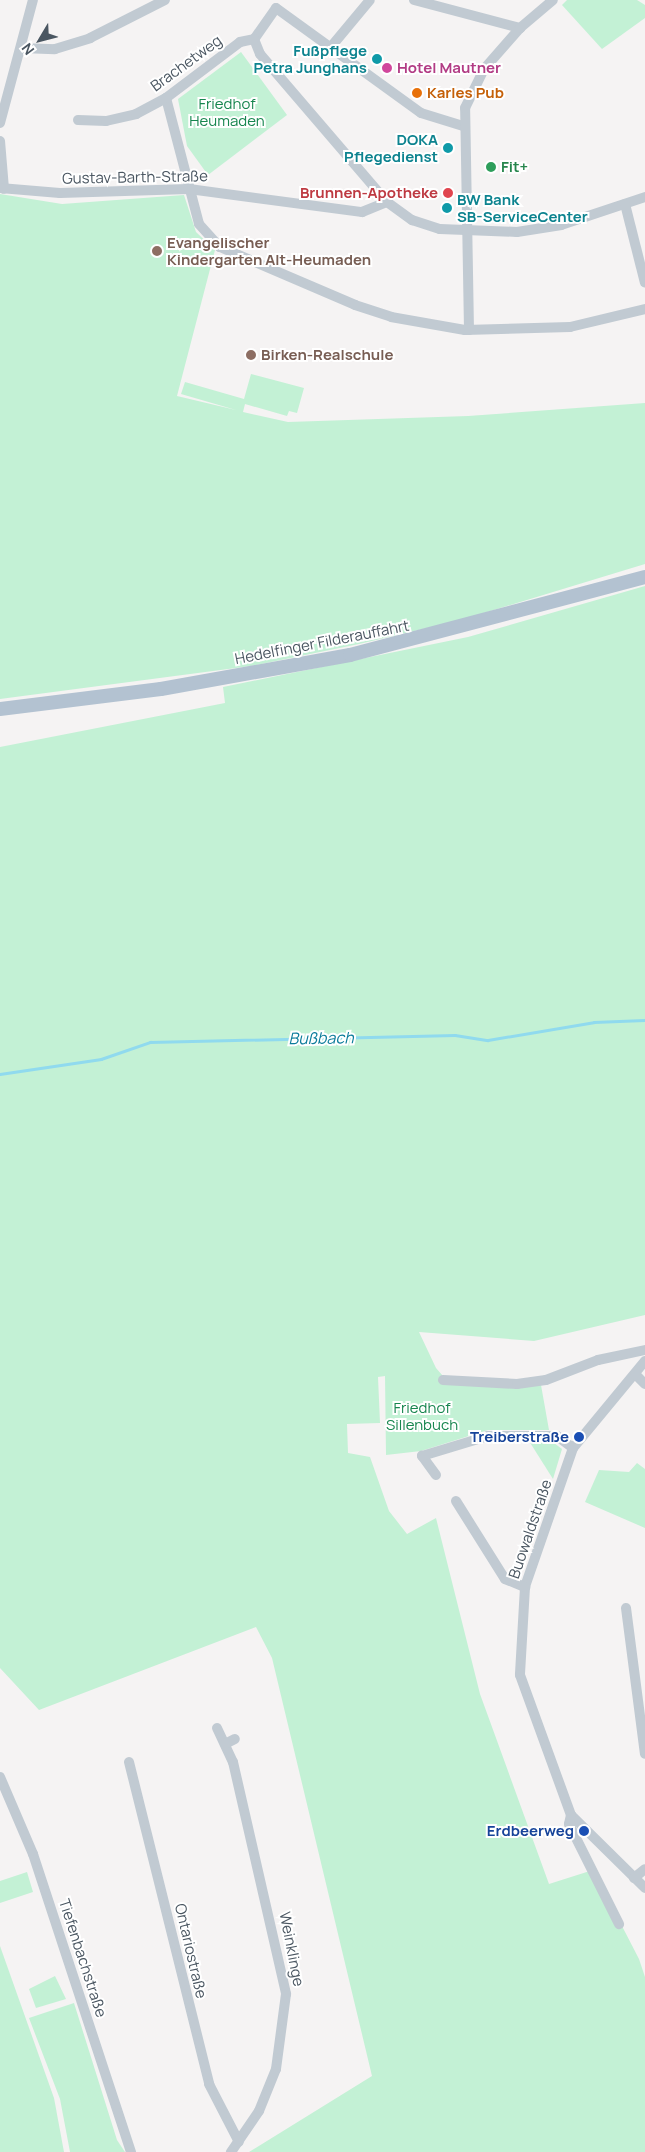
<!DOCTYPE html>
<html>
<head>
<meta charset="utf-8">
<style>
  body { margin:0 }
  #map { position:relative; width:645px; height:2152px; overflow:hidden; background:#f5f3f3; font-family:Manrope,sans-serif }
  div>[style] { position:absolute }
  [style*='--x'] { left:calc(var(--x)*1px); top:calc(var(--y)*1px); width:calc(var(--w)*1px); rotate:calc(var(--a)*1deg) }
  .green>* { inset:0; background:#c3f1d5 }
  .stream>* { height:2.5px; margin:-1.25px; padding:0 1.25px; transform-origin:1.25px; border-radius:1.25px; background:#90daee }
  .minor>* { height:10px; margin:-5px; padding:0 5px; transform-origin:5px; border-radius:5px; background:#c1cad2 }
  .major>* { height:14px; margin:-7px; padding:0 7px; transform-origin:7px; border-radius:7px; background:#b3c2d1 }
  .dots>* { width:14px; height:14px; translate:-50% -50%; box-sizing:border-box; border:2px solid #fff; border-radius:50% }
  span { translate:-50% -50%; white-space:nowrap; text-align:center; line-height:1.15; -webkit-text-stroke:4px #fff; paint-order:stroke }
  .culture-label { font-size:15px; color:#0d838f; font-weight:700 }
  .right { translate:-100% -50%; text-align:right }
  .left { translate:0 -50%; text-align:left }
  .street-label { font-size:15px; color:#4a5661 }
  .hotel-label { font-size:15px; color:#b23c85; font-weight:700 }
  .food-label { font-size:15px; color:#c56008; font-weight:700 }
  .park-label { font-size:15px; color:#17864f }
  .leisure-label { font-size:15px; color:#27864d; font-weight:700 }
  .health-label { font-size:15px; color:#be3a42; font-weight:700 }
  .education-label { font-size:15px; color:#785e54; font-weight:700 }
  .transit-label { font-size:15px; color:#164399; font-weight:700 }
  .water-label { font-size:16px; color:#0c7c9b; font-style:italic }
  .north { position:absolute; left:15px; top:15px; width:50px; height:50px; -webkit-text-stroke:4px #fff; paint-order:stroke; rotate:233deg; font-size:14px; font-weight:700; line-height:20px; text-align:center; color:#4a5661 }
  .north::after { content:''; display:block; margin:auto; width:18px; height:22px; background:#4a5661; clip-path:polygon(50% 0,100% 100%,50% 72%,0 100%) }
</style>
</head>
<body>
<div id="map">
  <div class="green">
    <i style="clip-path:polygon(567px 0,637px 0,645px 5px,645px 18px,602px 49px,562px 5px)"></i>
    <i style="clip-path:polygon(241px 52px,287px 115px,208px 175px,187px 146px,178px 99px)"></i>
    <i style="clip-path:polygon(0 194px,62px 204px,184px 195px,196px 232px,215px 250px,177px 396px,236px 410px,181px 394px,185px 382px,244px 399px,251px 374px,304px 388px,297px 413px,289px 411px,287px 416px,245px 404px,243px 412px,288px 422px,468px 416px,645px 403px,645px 564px,461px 620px,359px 644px,251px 666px,0 699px)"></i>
    <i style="clip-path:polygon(645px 586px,645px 1315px,534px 1341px,419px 1332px,436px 1368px,449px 1383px,541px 1385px,549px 1430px,488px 1430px,421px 1451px,386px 1455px,385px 1376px,378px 1377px,380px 1423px,347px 1424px,348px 1453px,370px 1457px,389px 1511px,407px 1534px,436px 1518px,480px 1694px,549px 1884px,593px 1870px,639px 1959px,645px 1977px,645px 2152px,249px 2152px,372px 2076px,272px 1658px,256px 1627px,39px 1710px,0 1668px,0 747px,225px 703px,223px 687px,468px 637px)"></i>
    <i style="clip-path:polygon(529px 1441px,554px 1443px,562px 1449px,553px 1479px)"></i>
    <i style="clip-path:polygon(637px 1463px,645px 1469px,645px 1528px,585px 1502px,599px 1470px,629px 1472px)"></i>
    <i style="clip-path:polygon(27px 1872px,33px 1892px,0 1903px,0 1881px)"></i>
    <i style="clip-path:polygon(0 1946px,54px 2098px,64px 2152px,0 2152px)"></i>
    <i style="clip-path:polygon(55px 1976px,66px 1999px,36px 2008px,29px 1989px)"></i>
    <i style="clip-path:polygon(74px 2003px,117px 2140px,125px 2152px,70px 2152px,60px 2099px,29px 2018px)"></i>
  </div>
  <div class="stream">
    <i style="--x:0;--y:1074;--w:102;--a:-8.4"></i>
    <i style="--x:101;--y:1059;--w:52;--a:-19.1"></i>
    <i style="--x:150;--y:1042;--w:305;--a:-1.3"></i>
    <i style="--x:455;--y:1035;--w:33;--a:9"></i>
    <i style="--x:488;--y:1040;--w:108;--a:-9.6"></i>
    <i style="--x:594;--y:1022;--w:51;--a:-2.2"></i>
  </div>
  <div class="minor">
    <i style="--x:414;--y:0;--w:110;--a:14.8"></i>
    <i style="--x:276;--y:8;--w:38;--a:125"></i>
    <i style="--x:254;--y:39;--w:16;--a:68"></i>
    <i style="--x:260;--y:54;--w:195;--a:49.4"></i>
    <i style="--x:387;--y:202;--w:31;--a:36"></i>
    <i style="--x:412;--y:220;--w:29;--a:18"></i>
    <i style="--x:440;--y:229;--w:77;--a:2.2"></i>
    <i style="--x:517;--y:232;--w:45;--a:-9"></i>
    <i style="--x:561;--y:225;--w:89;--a:-18.4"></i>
    <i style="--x:276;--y:8;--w:179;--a:35.9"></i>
    <i style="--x:421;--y:113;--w:44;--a:17.2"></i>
    <i style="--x:21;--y:48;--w:34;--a:2"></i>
    <i style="--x:55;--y:49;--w:37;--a:-17"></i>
    <i style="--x:90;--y:38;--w:84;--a:-26.9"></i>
    <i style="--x:330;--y:48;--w:62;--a:-50.2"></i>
    <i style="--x:166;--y:98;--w:130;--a:75.3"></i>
    <i style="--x:199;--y:224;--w:31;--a:48"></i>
    <i style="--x:220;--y:247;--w:147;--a:23.2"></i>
    <i style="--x:355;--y:305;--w:38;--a:18"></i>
    <i style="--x:391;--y:317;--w:75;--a:10"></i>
    <i style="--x:465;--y:330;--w:105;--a:-1.6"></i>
    <i style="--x:570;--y:327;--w:77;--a:-13.5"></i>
    <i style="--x:78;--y:120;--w:28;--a:2"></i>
    <i style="--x:106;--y:121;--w:31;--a:-13"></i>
    <i style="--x:136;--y:114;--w:34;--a:-28"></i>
    <i style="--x:166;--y:98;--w:93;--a:-37.1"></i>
    <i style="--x:240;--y:42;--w:14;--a:-12"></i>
    <i style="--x:0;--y:123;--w:127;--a:-75"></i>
    <i style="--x:0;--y:141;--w:48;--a:85.2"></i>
    <i style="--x:0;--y:188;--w:60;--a:4.8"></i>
    <i style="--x:60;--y:193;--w:129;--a:-1.8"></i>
    <i style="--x:189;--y:189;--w:175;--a:7.6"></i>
    <i style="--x:362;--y:212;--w:27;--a:-22"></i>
    <i style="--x:625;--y:204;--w:81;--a:75.8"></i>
    <i style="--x:469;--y:330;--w:222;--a:-91"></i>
    <i style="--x:465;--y:108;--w:43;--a:-64"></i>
    <i style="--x:484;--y:69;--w:55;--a:-48.7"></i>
    <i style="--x:520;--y:28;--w:43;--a:-40.3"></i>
    <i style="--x:645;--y:1361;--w:113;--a:129.6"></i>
    <i style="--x:573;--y:1448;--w:147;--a:109.1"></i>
    <i style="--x:525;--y:1587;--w:88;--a:93.3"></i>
    <i style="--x:520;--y:1675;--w:149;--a:70"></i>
    <i style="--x:571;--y:1815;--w:104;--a:44.6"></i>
    <i style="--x:635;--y:1374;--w:14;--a:45"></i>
    <i style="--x:443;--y:1380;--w:74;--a:3.1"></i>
    <i style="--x:517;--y:1384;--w:29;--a:-8"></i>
    <i style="--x:546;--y:1380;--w:56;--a:-21"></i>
    <i style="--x:598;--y:1360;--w:48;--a:-12"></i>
    <i style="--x:436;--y:1475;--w:24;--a:-126"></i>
    <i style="--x:422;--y:1456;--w:69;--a:-16.9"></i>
    <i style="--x:488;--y:1436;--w:69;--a:0"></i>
    <i style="--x:557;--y:1436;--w:20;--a:37"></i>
    <i style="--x:456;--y:1501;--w:92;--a:57.9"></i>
    <i style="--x:505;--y:1579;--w:22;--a:22"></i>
    <i style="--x:626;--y:1608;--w:147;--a:82.6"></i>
    <i style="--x:217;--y:1728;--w:38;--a:65"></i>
    <i style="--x:233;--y:1762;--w:238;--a:77.1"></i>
    <i style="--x:286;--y:1994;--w:76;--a:97.6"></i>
    <i style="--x:276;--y:2069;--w:45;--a:112"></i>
    <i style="--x:259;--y:2111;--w:50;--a:124.3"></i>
    <i style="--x:225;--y:1744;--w:11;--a:-27"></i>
    <i style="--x:129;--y:1762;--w:332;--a:76"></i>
    <i style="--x:209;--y:2084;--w:65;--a:62.7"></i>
    <i style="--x:0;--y:1777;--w:84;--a:66.8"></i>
    <i style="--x:33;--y:1854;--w:314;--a:71.8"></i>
    <i style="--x:571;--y:1815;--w:9;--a:103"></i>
    <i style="--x:569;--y:1824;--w:112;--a:63.4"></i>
    <i style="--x:634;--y:1878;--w:14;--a:-39"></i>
  </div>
  <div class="major">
    <i style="--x:0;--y:709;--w:162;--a:-7.1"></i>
    <i style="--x:161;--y:689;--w:192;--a:-10.2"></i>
    <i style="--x:350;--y:655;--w:305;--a:-14.8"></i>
  </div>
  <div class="dots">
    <i style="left:377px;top:59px;background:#0f9aa8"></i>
    <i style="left:387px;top:68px;background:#d1479c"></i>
    <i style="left:417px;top:93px;background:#e8710a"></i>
    <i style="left:448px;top:148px;background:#0f9aa8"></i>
    <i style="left:491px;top:167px;background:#2e9e5b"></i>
    <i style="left:448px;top:193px;background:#e0444e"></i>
    <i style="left:447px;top:208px;background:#0f9aa8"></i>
    <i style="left:157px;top:251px;background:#8d6e63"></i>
    <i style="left:251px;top:355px;background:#8d6e63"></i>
    <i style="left:579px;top:1437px;background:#1a4fb4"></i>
    <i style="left:584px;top:1831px;background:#1a4fb4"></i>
  </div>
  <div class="culture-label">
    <span class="right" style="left:367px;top:59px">Fußpflege<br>Petra Junghans</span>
    <span class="right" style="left:438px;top:148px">DOKA<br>Pflegedienst</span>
    <span class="left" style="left:457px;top:208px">BW Bank<br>SB-ServiceCenter</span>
  </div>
  <div class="street-label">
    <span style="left:186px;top:63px;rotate:-36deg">Brachetweg</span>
    <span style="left:135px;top:177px;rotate:-1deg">Gustav-Barth-Straße</span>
    <span style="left:322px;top:642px;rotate:-11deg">Hedelfinger Filderauffahrt</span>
    <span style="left:530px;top:1529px;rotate:-71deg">Buowaldstraße</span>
    <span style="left:292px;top:1949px;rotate:79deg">Weinklinge</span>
    <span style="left:191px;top:1951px;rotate:77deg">Ontariostraße</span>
    <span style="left:83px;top:1958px;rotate:72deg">Tiefenbachstraße</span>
  </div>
  <div class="hotel-label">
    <span class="left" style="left:397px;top:68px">Hotel Mautner</span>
  </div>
  <div class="food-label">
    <span class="left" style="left:427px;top:93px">Karles Pub</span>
  </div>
  <div class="park-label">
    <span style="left:227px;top:112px">Friedhof<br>Heumaden</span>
    <span style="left:422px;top:1416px">Friedhof<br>Sillenbuch</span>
  </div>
  <div class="leisure-label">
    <span class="left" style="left:501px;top:167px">Fit+</span>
  </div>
  <div class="health-label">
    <span class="right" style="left:438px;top:193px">Brunnen-Apotheke</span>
  </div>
  <div class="education-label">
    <span class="left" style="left:167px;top:251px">Evangelischer<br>Kindergarten Alt-Heumaden</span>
    <span class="left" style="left:261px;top:355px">Birken-Realschule</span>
  </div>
  <div class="transit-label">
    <span class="right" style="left:569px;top:1437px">Treiberstraße</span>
    <span class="right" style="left:574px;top:1831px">Erdbeerweg</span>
  </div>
  <div class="water-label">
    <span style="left:321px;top:1038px;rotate:-1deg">Bußbach</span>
  </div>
  <div class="north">N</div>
</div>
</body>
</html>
